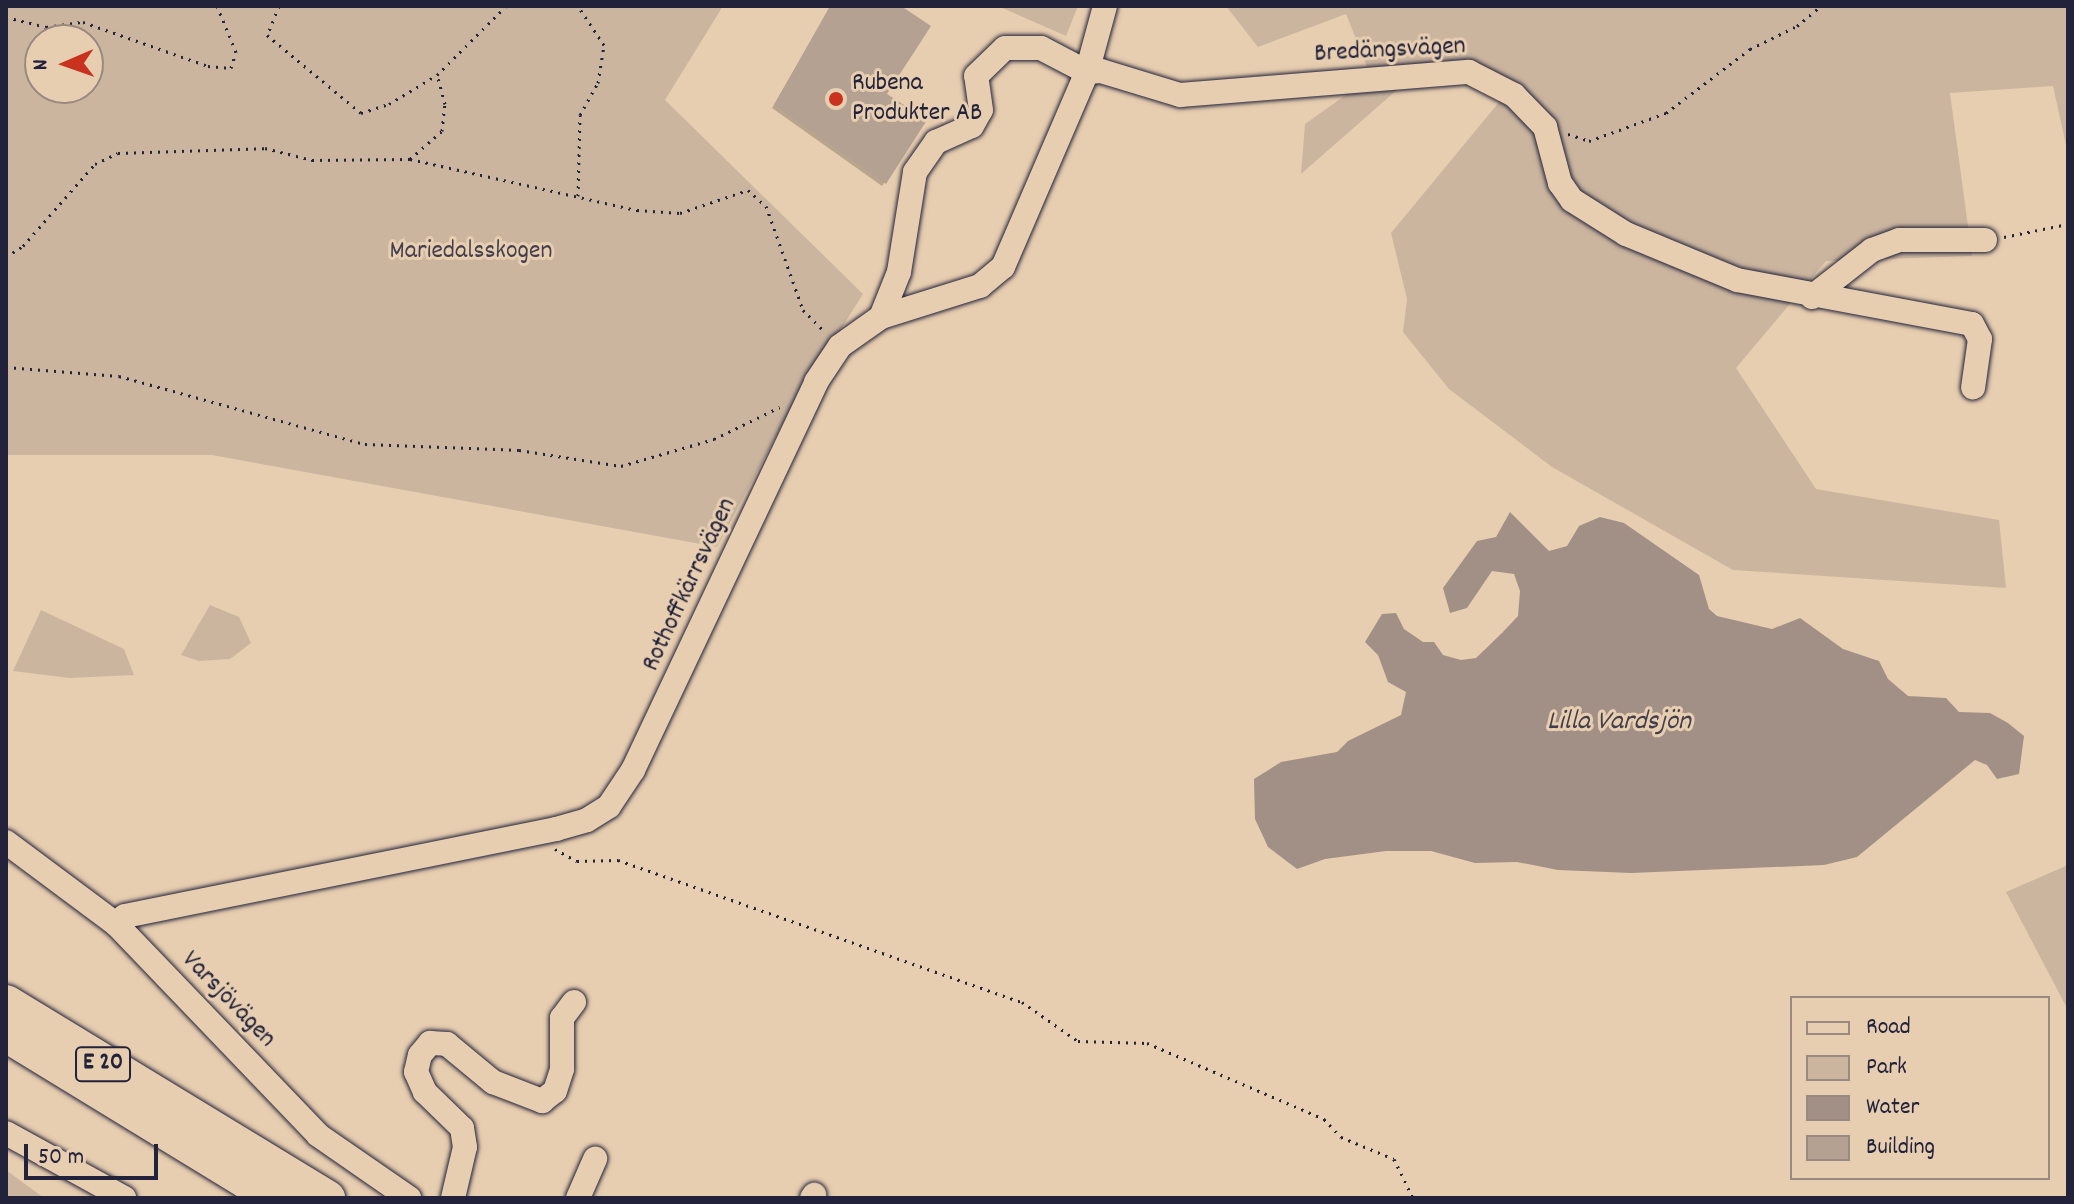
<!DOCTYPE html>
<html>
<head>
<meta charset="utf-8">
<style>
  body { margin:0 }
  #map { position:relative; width:2074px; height:1204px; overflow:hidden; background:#e8ceb0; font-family:Dekko,sans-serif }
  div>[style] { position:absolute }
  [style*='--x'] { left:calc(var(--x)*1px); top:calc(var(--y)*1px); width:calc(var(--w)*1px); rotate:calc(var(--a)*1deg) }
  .green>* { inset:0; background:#cbb59f }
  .water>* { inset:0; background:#a29086 }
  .shadow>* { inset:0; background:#0003 }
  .building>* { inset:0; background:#b4a191 }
  .path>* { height:3px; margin-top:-1.5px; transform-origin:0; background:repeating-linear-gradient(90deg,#22223b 0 2px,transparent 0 8px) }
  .roads { filter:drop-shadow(0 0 2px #22223b) drop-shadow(0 0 2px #22223b) }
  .minor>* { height:24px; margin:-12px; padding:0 12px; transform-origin:12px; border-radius:12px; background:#e8ceb0 }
  .highway>* { height:36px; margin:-18px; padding:0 18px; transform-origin:18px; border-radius:18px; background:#e8ceb0 }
  .dots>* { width:22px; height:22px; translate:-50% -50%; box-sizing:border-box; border:4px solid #e8ceb0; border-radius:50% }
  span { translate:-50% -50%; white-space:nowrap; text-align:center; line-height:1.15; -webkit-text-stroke:6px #e8ceb0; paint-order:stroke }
  .shield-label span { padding:2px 6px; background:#e8ceb0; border:2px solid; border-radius:6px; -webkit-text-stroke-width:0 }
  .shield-label { font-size:24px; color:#22223b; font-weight:700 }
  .street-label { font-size:26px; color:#22223b }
  .poi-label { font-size:26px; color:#22223b }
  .left { translate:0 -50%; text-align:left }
  .park-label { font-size:26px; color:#443f4f }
  .water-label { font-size:28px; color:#423e4e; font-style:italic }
  .frame { position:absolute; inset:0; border:8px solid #22223b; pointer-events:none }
  .legend { position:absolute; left:1790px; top:996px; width:260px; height:184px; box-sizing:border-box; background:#e8ceb0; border:2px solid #998981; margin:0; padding:10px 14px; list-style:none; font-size:24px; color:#22223b }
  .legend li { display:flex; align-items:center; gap:16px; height:40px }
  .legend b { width:40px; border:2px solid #998981 }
  .north { position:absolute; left:24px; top:24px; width:80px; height:80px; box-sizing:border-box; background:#e8ceb0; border:2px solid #998981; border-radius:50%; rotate:268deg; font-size:22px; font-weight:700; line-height:32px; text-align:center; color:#22223b }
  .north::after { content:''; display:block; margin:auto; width:28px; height:36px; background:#c8321e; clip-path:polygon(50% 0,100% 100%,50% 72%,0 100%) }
  .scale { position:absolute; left:24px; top:1144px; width:134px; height:36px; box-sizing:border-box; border:4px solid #22223b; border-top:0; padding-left:10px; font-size:24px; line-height:28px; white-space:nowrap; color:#22223b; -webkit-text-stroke:6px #e8ceb0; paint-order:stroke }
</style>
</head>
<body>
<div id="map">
  <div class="green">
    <i style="clip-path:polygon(evenodd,6px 6px,723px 6px,665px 100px,863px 294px,790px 410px,717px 547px,212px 455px,6px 455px,6px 6px,40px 40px,88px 40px,88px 88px,40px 88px,40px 40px)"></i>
    <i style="clip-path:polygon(998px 6px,1078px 6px,1066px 36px)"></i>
    <i style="clip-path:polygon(1226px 6px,2068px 6px,2068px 154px,2053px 86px,1950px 93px,1972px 256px,1826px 261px,1736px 368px,1816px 489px,1999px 520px,2006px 588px,1733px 570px,1552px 467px,1449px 389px,1403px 332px,1407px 299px,1391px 233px,1500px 101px,1463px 81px,1398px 89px,1301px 174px,1305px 124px,1371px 77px,1346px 14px,1258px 47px)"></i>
    <i style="clip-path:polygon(210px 605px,239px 617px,251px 643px,230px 659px,199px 661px,181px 655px)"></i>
    <i style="clip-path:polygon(41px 610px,124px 649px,134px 675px,69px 678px,13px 671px)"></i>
    <i style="clip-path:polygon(2068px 865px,2068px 1010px,2006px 892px)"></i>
    <i style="clip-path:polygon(6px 1170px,44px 1198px,6px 1198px)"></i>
  </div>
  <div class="water">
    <i style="clip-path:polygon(1510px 512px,1549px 551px,1567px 546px,1579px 526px,1600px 517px,1624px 523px,1699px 575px,1709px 609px,1717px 616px,1772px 629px,1800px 618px,1843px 649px,1879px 661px,1888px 679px,1908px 696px,1946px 698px,1959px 712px,1990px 713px,2008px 723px,2024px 736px,2019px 774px,1997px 779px,1987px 765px,1975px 760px,1857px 857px,1824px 865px,1631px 873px,1558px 870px,1517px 862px,1475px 863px,1431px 851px,1386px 851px,1325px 859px,1297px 869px,1268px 847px,1255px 819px,1254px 779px,1281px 762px,1337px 752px,1348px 741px,1401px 715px,1406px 692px,1388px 682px,1378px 655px,1365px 642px,1382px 614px,1396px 613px,1404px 629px,1423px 642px,1434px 642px,1443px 655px,1461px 660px,1476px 658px,1502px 633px,1518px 616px,1520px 591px,1514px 574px,1492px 571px,1467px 608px,1450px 613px,1443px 588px,1477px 541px,1496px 537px)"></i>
  </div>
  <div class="shadow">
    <i style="clip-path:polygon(831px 6px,897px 6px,884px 95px,924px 121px,882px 186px,772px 108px)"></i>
  </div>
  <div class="building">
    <i style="clip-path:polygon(830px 6px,901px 6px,931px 26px,887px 94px,927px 120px,886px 184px,774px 105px)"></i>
  </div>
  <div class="path">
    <i style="--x:279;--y:6;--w:31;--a:112"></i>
    <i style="--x:267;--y:35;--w:122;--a:39.7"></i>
    <i style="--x:361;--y:113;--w:29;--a:-18"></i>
    <i style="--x:389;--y:104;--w:56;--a:-31.1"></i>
    <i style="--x:6;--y:17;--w:41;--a:14"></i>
    <i style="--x:46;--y:27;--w:37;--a:-8"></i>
    <i style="--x:83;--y:22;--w:133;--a:19.4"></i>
    <i style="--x:208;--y:66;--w:23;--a:5"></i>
    <i style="--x:231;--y:68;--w:17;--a:-73"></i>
    <i style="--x:236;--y:52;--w:50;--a:-112.4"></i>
    <i style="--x:1568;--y:134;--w:22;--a:18"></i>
    <i style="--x:1589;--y:141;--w:82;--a:-20"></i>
    <i style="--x:1666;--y:113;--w:106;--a:-37.3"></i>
    <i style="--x:1750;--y:49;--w:52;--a:-26.1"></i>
    <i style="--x:1797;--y:26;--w:31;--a:-40"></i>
    <i style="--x:410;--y:159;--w:43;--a:-41.2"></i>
    <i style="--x:442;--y:131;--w:27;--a:-84"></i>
    <i style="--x:445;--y:104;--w:30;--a:-105"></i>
    <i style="--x:437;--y:75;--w:98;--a:-45"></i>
    <i style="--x:578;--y:196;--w:81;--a:-88.6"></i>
    <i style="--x:580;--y:115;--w:37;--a:-61"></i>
    <i style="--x:598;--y:83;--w:38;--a:-81"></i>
    <i style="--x:604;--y:45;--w:47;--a:-123.7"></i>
    <i style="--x:2004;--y:237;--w:65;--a:-11.5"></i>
    <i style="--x:6;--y:257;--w:20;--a:-33"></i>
    <i style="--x:23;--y:246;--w:109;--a:-48.7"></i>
    <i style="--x:95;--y:164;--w:25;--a:-26"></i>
    <i style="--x:118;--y:153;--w:147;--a:-1.9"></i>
    <i style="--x:265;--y:148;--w:49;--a:14.3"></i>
    <i style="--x:312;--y:160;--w:98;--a:-0.6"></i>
    <i style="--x:410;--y:159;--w:233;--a:12.7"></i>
    <i style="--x:637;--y:210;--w:43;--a:4"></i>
    <i style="--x:680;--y:213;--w:72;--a:-18.7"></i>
    <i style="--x:748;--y:190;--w:24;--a:42"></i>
    <i style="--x:766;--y:206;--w:110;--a:70.4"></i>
    <i style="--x:803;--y:310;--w:31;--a:45"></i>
    <i style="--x:6;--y:367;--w:113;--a:4.6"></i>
    <i style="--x:119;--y:376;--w:255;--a:15.5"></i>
    <i style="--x:365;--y:444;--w:154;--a:2.2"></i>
    <i style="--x:519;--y:450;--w:103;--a:8.9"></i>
    <i style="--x:621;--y:466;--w:97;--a:-16.2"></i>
    <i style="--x:714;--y:439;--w:73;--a:-25.9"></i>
    <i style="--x:555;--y:849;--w:25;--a:29"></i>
    <i style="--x:577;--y:861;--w:41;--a:-1.4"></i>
    <i style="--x:618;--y:860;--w:428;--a:19.4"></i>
    <i style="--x:1022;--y:1002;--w:68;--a:34.9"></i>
    <i style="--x:1078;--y:1041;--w:69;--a:1.7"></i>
    <i style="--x:1147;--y:1043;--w:193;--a:23.2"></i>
    <i style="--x:1324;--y:1119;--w:25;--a:47"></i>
    <i style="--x:1341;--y:1137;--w:57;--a:22.5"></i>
    <i style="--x:1394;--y:1159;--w:43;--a:64"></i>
  </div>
  <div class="roads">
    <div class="minor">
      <i style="--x:1812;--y:297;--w:76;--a:-38.1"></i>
      <i style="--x:1872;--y:250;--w:29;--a:-20"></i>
      <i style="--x:1899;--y:240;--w:86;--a:0"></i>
      <i style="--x:881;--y:317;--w:48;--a:-68.2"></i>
      <i style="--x:899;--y:272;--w:101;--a:-80.9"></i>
      <i style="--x:915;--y:172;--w:37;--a:-55"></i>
      <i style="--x:936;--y:142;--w:39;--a:-24"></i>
      <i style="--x:972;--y:126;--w:18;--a:-61"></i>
      <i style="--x:981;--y:110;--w:34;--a:-98"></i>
      <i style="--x:976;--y:76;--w:40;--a:-44"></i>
      <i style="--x:1005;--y:48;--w:36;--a:0"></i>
      <i style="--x:1041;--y:48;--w:52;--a:27.6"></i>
      <i style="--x:1087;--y:72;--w:14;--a:-4"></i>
      <i style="--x:1101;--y:71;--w:83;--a:16.9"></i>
      <i style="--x:1180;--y:95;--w:290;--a:-4.6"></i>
      <i style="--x:1469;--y:72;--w:51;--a:27.1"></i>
      <i style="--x:1514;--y:95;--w:45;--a:45.9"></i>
      <i style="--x:1545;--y:127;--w:58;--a:75"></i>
      <i style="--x:1560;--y:183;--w:21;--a:55"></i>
      <i style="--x:1572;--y:200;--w:64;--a:32.2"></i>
      <i style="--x:1626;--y:234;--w:120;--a:22.5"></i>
      <i style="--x:1737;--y:280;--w:239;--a:10.6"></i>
      <i style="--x:1972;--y:324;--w:17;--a:62"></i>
      <i style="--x:1980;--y:339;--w:49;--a:98.1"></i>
      <i style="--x:6;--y:842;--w:137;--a:36.7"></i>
      <i style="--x:116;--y:924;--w:292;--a:46.2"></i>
      <i style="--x:318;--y:1135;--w:111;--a:34.7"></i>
      <i style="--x:116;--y:924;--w:12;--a:-42"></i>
      <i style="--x:125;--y:916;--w:440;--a:-11.4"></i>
      <i style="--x:556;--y:829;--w:32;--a:-16"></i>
      <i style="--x:587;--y:820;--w:26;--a:-32"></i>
      <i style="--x:609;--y:806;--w:43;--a:-56.3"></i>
      <i style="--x:633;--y:770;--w:429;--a:-64.7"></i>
      <i style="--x:816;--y:382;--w:43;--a:-56.3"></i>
      <i style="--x:840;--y:346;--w:50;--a:-35.3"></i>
      <i style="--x:881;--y:317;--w:104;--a:-17.4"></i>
      <i style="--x:980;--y:286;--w:30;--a:-40"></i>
      <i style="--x:1003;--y:267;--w:212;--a:-66.7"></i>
      <i style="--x:1087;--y:72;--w:68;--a:-74.7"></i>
      <i style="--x:6;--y:1133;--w:135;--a:28.8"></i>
      <i style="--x:453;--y:1198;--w:52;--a:-76.8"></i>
      <i style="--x:465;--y:1147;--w:19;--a:-99"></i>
      <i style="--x:462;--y:1128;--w:52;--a:-135.8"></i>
      <i style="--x:425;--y:1092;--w:22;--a:-114"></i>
      <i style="--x:416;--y:1072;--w:17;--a:-77"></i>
      <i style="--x:420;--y:1055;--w:16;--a:-50"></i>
      <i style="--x:430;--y:1043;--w:17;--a:3"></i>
      <i style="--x:447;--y:1044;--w:60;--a:39.6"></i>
      <i style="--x:493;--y:1082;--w:53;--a:21.2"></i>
      <i style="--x:542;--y:1101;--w:16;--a:-38"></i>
      <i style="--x:555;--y:1091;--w:23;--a:-72"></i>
      <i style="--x:562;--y:1069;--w:51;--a:-90"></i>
      <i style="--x:562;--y:1018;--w:20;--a:-53"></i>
      <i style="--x:578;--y:1198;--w:43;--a:-66.4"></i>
      <i style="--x:812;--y:1198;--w:4;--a:-56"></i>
    </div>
    <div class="highway">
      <i style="--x:6;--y:1003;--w:376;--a:31.3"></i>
      <i style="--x:6;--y:1034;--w:315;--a:31.4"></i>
    </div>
  </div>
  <div class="dots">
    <i style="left:836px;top:99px;background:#c8321e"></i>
  </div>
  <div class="shield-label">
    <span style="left:103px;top:1064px">E 20</span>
  </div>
  <div class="street-label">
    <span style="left:1390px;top:51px;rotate:-3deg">Bredängsvägen</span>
    <span style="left:690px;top:585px;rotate:-65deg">Rothoffkärrsvägen</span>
    <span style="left:228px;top:1000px;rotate:46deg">Varsjövägen</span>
  </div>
  <div class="poi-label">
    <span class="left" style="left:852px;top:99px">Rubena<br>Produkter AB</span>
  </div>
  <div class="park-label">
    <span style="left:471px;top:252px">Mariedalsskogen</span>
  </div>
  <div class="water-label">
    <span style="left:1619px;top:723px">Lilla Vardsjön</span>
  </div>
  <div class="frame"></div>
  <ul class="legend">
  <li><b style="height:10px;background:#e8ceb0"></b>Road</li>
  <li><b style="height:22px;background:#cbb59f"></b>Park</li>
  <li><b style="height:22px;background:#a29086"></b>Water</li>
  <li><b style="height:22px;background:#b4a191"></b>Building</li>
  </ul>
  <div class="north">N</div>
  <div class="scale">50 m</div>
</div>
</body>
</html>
